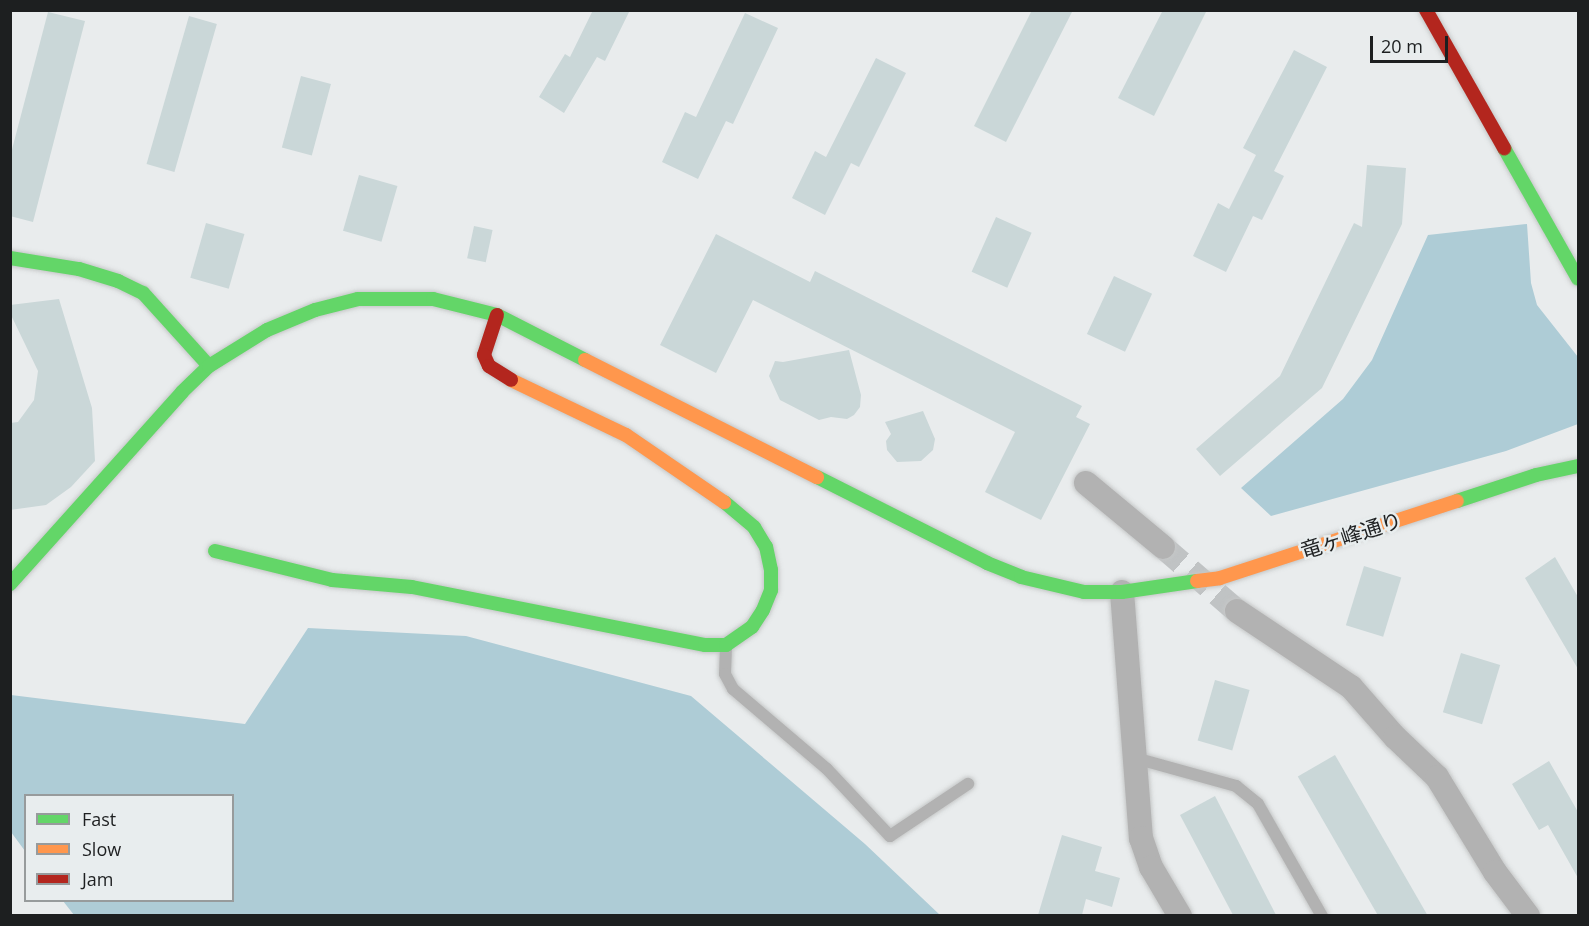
<!DOCTYPE html>
<html>
<head>
<meta charset="utf-8">
<style>
  body { margin:0 }
  #map { position:relative; width:1589px; height:926px; overflow:hidden; background:#e9eced; font-family:"Open Sans","Noto Sans JP",sans-serif }
  div>[style] { position:absolute }
  [style*='--x'] { left:calc(var(--x)*1px); top:calc(var(--y)*1px); width:calc(var(--w)*1px); rotate:calc(var(--a)*1deg) }
  .forest>* { inset:0; background:#aeccd6 }
  .building>* { inset:0; background:#cad7d8; transform-origin:0 0 }
  .street-tunnel>* { height:24px; margin-top:-12px; transform-origin:0; background:repeating-linear-gradient(90deg,#c0c3c4 0 24px,transparent 0 36px) }
  .roads { filter:drop-shadow(0 0 2px #c5c7c7) drop-shadow(0 0 2px #c5c7c7) }
  .lane>* { height:12px; margin:-6px; padding:0 6px; transform-origin:6px; border-radius:6px; background:#b2b2b2 }
  .street>* { height:24px; margin:-12px; padding:0 12px; transform-origin:12px; border-radius:12px; background:#b2b2b2 }
  .fast>* { height:14px; margin:-7px; padding:0 7px; transform-origin:7px; border-radius:7px; background:#63d668 }
  .slow>* { height:14px; margin:-7px; padding:0 7px; transform-origin:7px; border-radius:7px; background:#ff974d }
  .jam>* { height:14px; margin:-7px; padding:0 7px; transform-origin:7px; border-radius:7px; background:#b3261e }
  span { translate:-50% -50%; white-space:nowrap; text-align:center; line-height:1.15; -webkit-text-stroke:5px #e8edee; paint-order:stroke }
  .street-label { font-size:21px; color:#1d1f20 }
  .frame { position:absolute; inset:0; border:12px solid #1d1f20; pointer-events:none }
  .legend { position:absolute; left:24px; top:794px; width:210px; height:108px; box-sizing:border-box; background:#e8edee; border:2px solid #979b9c; margin:0; padding:8px 10px; list-style:none; font-size:18px; color:#1d1f20 }
  .legend li { display:flex; align-items:center; gap:12px; height:30px }
  .legend b { width:30px; border:2px solid #979b9c }
  .scale { position:absolute; left:1370px; top:36px; width:78px; height:27px; box-sizing:border-box; border:3px solid #1d1f20; border-top:0; padding-left:8px; font-size:18px; line-height:21px; white-space:nowrap; color:#1d1f20; -webkit-text-stroke:4px #e8edee; paint-order:stroke }
</style>
</head>
<body>
<div id="map">
  <div class="forest">
    <i style="clip-path:polygon(1527px 224px,1531px 283px,1537px 305px,1578px 357px,1578px 424px,1506px 451px,1271px 516px,1241px 488px,1343px 399px,1372px 360px,1428px 235px)"></i>
    <i style="clip-path:polygon(308px 628px,466px 636px,691px 696px,865px 844px,940px 915px,74px 915px,63px 901px,232px 900px,232px 796px,26px 796px,25px 851px,11px 832px,11px 695px,245px 724px)"></i>
  </div>
  <div class="building">
    <i style="clip-path:polygon(593px 10px,630px 10px,605px 61px,597px 57px,564px 113px,539px 97px,565px 54px,570px 57px)"></i>
    <i style="clip-path:polygon(1032px 10px,1073px 10px,1006px 142px,974px 126px)"></i>
    <i style="clip-path:polygon(1163px 10px,1207px 10px,1154px 116px,1118px 98px)"></i>
    <i style="clip-path:polygon(48px 12px,85px 21px,33px 222px,10px 216px,10px 157px)"></i>
    <i style="clip-path:polygon(745px 13px,778px 28px,733px 124px,726px 121px,698px 179px,662px 162px,685px 112px,696px 117px)"></i>
    <i style="left:189px;top:16px;width:29px;height:154px;rotate:16deg"></i>
    <i style="clip-path:polygon(1294px 50px,1327px 67px,1274px 171px,1284px 176px,1262px 220px,1253px 216px,1226px 272px,1193px 256px,1218px 203px,1229px 209px,1256px 155px,1243px 148px)"></i>
    <i style="clip-path:polygon(876px 58px,906px 73px,859px 167px,851px 163px,825px 215px,792px 198px,815px 151px,826px 157px)"></i>
    <i style="left:301px;top:76px;width:31px;height:74px;rotate:15deg"></i>
    <i style="clip-path:polygon(1367px 165px,1406px 168px,1402px 224px,1322px 388px,1220px 476px,1196px 449px,1280px 376px,1354px 223px,1362px 227px)"></i>
    <i style="left:359px;top:175px;width:40px;height:58px;rotate:16deg"></i>
    <i style="left:996px;top:217px;width:39px;height:60px;rotate:24deg"></i>
    <i style="left:206px;top:223px;width:40px;height:57px;rotate:16deg"></i>
    <i style="left:474px;top:226px;width:19px;height:33px;rotate:12deg"></i>
    <i style="clip-path:polygon(716px 234px,810px 282px,815px 271px,1082px 406px,1076px 417px,1090px 424px,1041px 520px,985px 492px,1015px 432px,753px 300px,716px 373px,660px 345px)"></i>
    <i style="left:1114px;top:276px;width:42px;height:64px;rotate:25deg"></i>
    <i style="clip-path:polygon(59px 299px,92px 408px,95px 461px,71px 487px,46px 505px,10px 510px,10px 423px,18px 422px,34px 400px,38px 371px,10px 313px,10px 305px)"></i>
    <i style="clip-path:polygon(849px 350px,861px 395px,860px 407px,854px 415px,847px 419px,831px 417px,819px 420px,780px 400px,769px 376px,775px 361px,783px 362px)"></i>
    <i style="clip-path:polygon(923px 411px,935px 439px,933px 450px,921px 461px,897px 462px,887px 450px,886px 441px,891px 434px,885px 422px)"></i>
    <i style="clip-path:polygon(1555px 557px,1578px 597px,1578px 669px,1525px 578px)"></i>
    <i style="left:1364px;top:566px;width:39px;height:62px;rotate:17deg"></i>
    <i style="left:1461px;top:653px;width:41px;height:62px;rotate:17deg"></i>
    <i style="left:1215px;top:680px;width:36px;height:63px;rotate:16deg"></i>
    <i style="left:1335px;top:755px;width:185px;height:43px;rotate:60deg"></i>
    <i style="clip-path:polygon(1549px 761px,1578px 812px,1578px 878px,1548px 825px,1539px 830px,1512px 784px)"></i>
    <i style="clip-path:polygon(1215px 796px,1276px 915px,1233px 915px,1180px 815px)"></i>
    <i style="clip-path:polygon(1062px 835px,1102px 847px,1095px 871px,1120px 878px,1112px 907px,1086px 899px,1082px 915px,1038px 915px)"></i>
  </div>
  <div class="street-tunnel">
    <i style="--x:1163;--y:547;--w:98;--a:40.9"></i>
  </div>
  <div class="roads">
    <div class="lane">
      <i style="--x:726;--y:646;--w:28;--a:92"></i>
      <i style="--x:725;--y:674;--w:17;--a:62"></i>
      <i style="--x:733;--y:689;--w:123;--a:40.4"></i>
      <i style="--x:827;--y:769;--w:92;--a:46.8"></i>
      <i style="--x:890;--y:836;--w:94;--a:-33.7"></i>
      <i style="--x:1135;--y:758;--w:105;--a:15.5"></i>
      <i style="--x:1236;--y:786;--w:28;--a:39"></i>
      <i style="--x:1258;--y:804;--w:129;--a:60.3"></i>
    </div>
    <div class="street">
      <i style="--x:1086;--y:483;--w:100;--a:39.7"></i>
      <i style="--x:1122;--y:592;--w:247;--a:85.6"></i>
      <i style="--x:1141;--y:838;--w:31;--a:71"></i>
      <i style="--x:1151;--y:867;--w:57;--a:59.4"></i>
      <i style="--x:1237;--y:611;--w:137;--a:33.7"></i>
      <i style="--x:1351;--y:687;--w:67;--a:48.7"></i>
      <i style="--x:1395;--y:737;--w:58;--a:43.6"></i>
      <i style="--x:1437;--y:777;--w:111;--a:58.6"></i>
      <i style="--x:1495;--y:872;--w:55;--a:53.1"></i>
    </div>
    <div class="fast">
      <i style="--x:1504;--y:148;--w:150;--a:60.5"></i>
      <i style="--x:10;--y:258;--w:70;--a:9.1"></i>
      <i style="--x:79;--y:269;--w:41;--a:17.1"></i>
      <i style="--x:118;--y:281;--w:28;--a:26"></i>
      <i style="--x:143;--y:293;--w:98;--a:47.9"></i>
      <i style="--x:817;--y:477;--w:191;--a:26.8"></i>
      <i style="--x:987;--y:563;--w:37;--a:22"></i>
      <i style="--x:1021;--y:577;--w:65;--a:13.4"></i>
      <i style="--x:1084;--y:592;--w:38;--a:0"></i>
      <i style="--x:1122;--y:592;--w:76;--a:-8.3"></i>
      <i style="--x:1457;--y:501;--w:83;--a:-18.2"></i>
      <i style="--x:1536;--y:475;--w:43;--a:-12.1"></i>
      <i style="--x:215;--y:551;--w:121;--a:13.9"></i>
      <i style="--x:332;--y:580;--w:80;--a:5"></i>
      <i style="--x:412;--y:587;--w:299;--a:11.2"></i>
      <i style="--x:705;--y:645;--w:21;--a:0"></i>
      <i style="--x:726;--y:645;--w:32;--a:-35"></i>
      <i style="--x:752;--y:627;--w:20;--a:-57"></i>
      <i style="--x:763;--y:610;--w:22;--a:-68"></i>
      <i style="--x:771;--y:590;--w:20;--a:-90"></i>
      <i style="--x:771;--y:570;--w:24;--a:-102"></i>
      <i style="--x:766;--y:547;--w:23;--a:-121"></i>
      <i style="--x:754;--y:527;--w:39;--a:-140"></i>
      <i style="--x:10;--y:584;--w:258;--a:-48.1"></i>
      <i style="--x:182;--y:392;--w:37;--a:-44"></i>
      <i style="--x:209;--y:366;--w:68;--a:-31.8"></i>
      <i style="--x:267;--y:330;--w:52;--a:-22.6"></i>
      <i style="--x:315;--y:310;--w:44;--a:-14.3"></i>
      <i style="--x:358;--y:299;--w:75;--a:0"></i>
      <i style="--x:433;--y:299;--w:66;--a:14"></i>
      <i style="--x:497;--y:315;--w:99;--a:27.1"></i>
    </div>
    <div class="slow">
      <i style="--x:585;--y:360;--w:260;--a:26.8"></i>
      <i style="--x:511;--y:380;--w:127;--a:25.6"></i>
      <i style="--x:626;--y:435;--w:119;--a:34.4"></i>
      <i style="--x:1197;--y:581;--w:23;--a:-7"></i>
      <i style="--x:1220;--y:578;--w:249;--a:-18"></i>
    </div>
    <div class="jam">
      <i style="--x:1426;--y:10;--w:159;--a:60.5"></i>
      <i style="--x:497;--y:315;--w:42;--a:108"></i>
      <i style="--x:484;--y:355;--w:12;--a:66"></i>
      <i style="--x:489;--y:366;--w:26;--a:32"></i>
    </div>
  </div>
  <div class="street-label">
    <span style="left:1351px;top:535px;rotate:-18deg">竜ヶ峰通り</span>
  </div>
  <div class="frame"></div>
  <ul class="legend">
  <li><b style="height:8px;background:#63d668"></b>Fast</li>
  <li><b style="height:8px;background:#ff974d"></b>Slow</li>
  <li><b style="height:8px;background:#b3261e"></b>Jam</li>
  </ul>
  <div class="scale">20 m</div>
</div>
</body>
</html>
